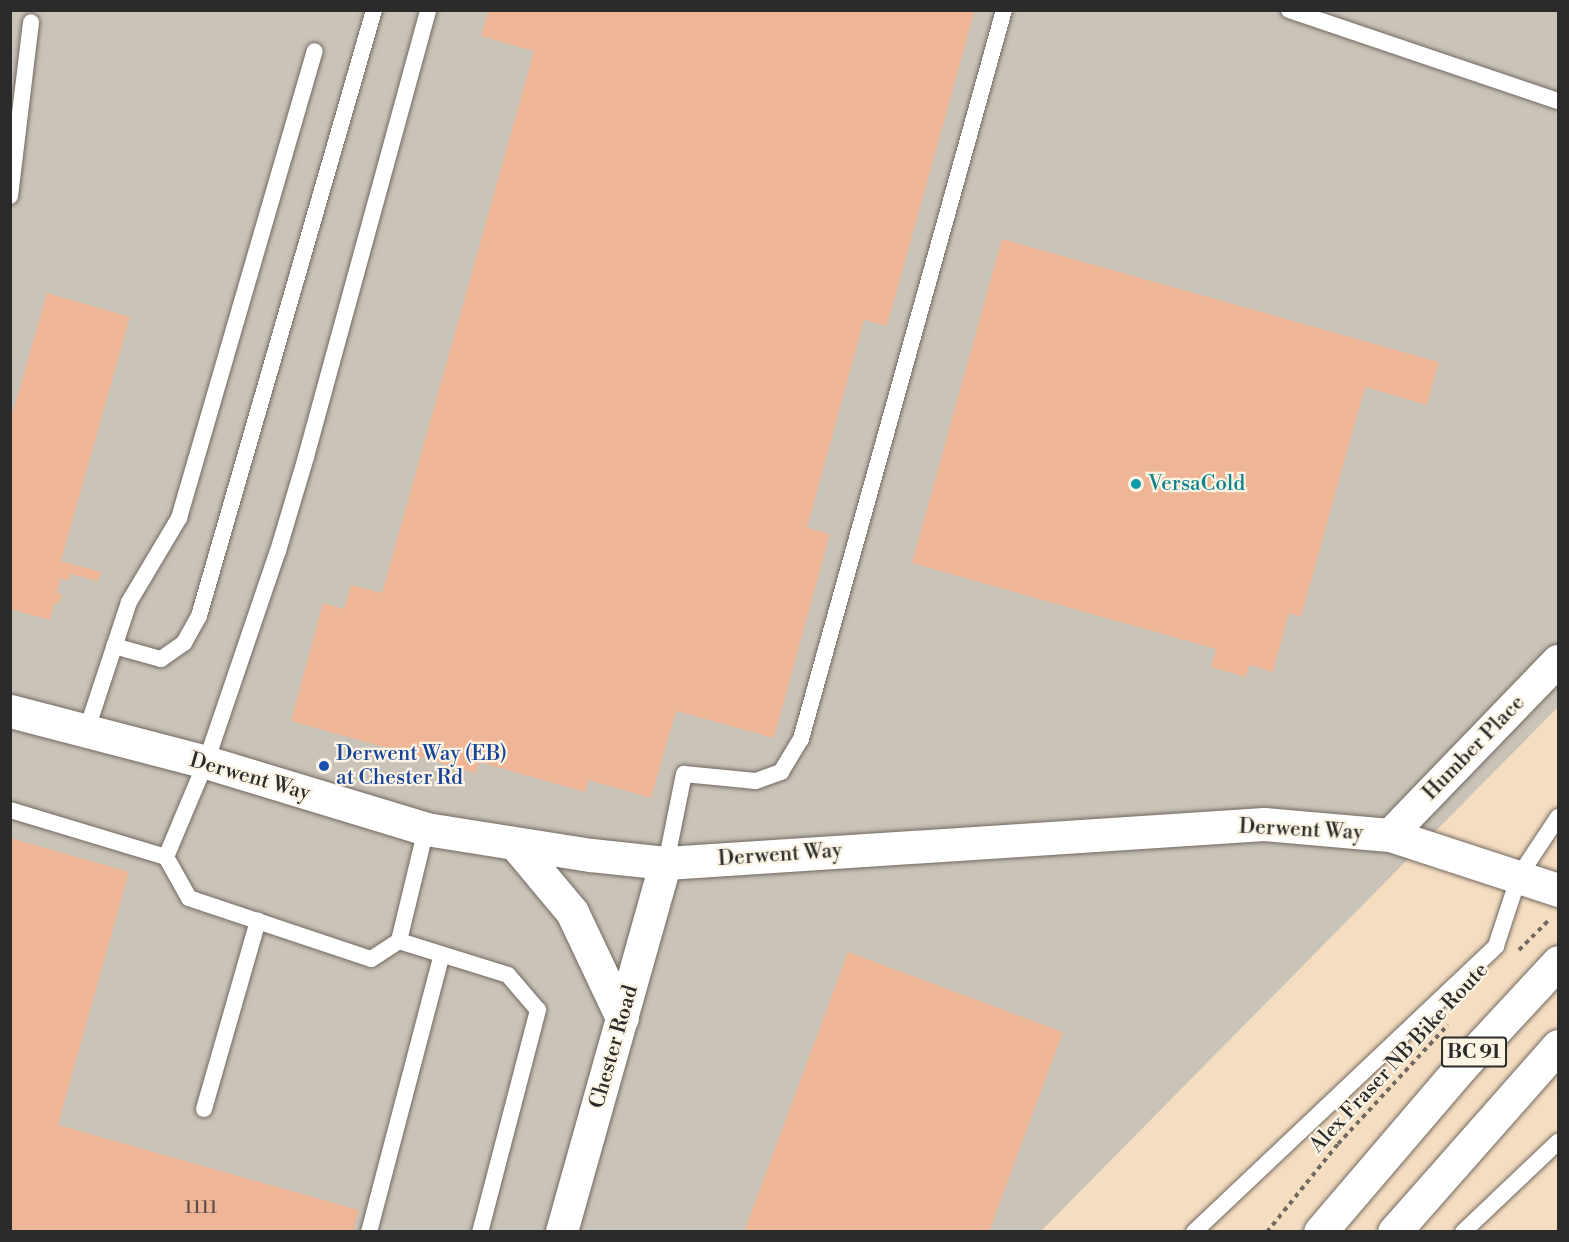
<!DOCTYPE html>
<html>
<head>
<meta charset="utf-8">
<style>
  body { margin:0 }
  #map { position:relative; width:1569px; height:1242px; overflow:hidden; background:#f5ddc1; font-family:"Libre Bodoni",serif }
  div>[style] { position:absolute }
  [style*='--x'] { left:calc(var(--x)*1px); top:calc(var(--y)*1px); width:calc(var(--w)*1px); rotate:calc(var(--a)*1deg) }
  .industrial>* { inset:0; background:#c9c3b8 }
  .building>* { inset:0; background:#efb597 }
  .path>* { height:4px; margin-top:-2px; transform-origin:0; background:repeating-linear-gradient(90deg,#726960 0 4.5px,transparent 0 9px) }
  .roads { filter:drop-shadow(0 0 2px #726960) drop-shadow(0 0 2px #726960) }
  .lane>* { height:16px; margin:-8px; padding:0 8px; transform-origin:8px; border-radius:8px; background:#fff }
  .street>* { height:32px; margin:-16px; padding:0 16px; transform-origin:16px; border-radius:16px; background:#fff }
  .secondary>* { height:33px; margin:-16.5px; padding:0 16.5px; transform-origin:16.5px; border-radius:16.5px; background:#fff }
  .highway>* { height:33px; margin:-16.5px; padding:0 16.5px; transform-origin:16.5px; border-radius:16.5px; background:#fff }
  .dots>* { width:16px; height:16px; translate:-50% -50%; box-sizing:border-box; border:3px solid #fcf5e5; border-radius:50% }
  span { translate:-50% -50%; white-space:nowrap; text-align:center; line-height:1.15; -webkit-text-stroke:4.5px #fcf5e5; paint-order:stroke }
  .number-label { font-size:18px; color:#5c4e46 }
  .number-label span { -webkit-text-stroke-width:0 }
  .shield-label span { padding:2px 4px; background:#fcf5e5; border:2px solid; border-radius:4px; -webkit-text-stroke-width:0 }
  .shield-label { font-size:20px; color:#2b2b2b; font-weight:700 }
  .culture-label { font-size:21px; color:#0d838f }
  .left { translate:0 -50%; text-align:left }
  .street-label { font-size:21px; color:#2b2b2b }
  .transit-label { font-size:21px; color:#164399 }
  .frame { position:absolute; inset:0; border:12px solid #2b2b2b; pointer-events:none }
</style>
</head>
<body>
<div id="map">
  <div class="industrial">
    <i style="clip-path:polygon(10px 11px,1558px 11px,1558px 707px,1041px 1231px,11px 1231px)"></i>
  </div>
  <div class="building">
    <i style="clip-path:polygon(489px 10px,975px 10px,887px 326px,864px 320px,807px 528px,830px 534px,774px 738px,676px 711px,651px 798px,589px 780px,585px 792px,479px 762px,476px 773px,291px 721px,323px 603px,344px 609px,351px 585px,382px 593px,534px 51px,481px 36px)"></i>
    <i style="clip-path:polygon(1002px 239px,1439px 362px,1427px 405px,1365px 387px,1301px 617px,1289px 613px,1273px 672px,1249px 665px,1246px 677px,1211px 667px,1216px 649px,912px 563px)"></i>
    <i style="clip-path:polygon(47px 293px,130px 317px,61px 561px,101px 572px,98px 581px,71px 574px,69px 581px,61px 578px,57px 593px,62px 594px,59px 604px,54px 603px,50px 620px,10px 609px,10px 422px)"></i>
    <i style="clip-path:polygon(10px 838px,129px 872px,58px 1125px,359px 1210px,353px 1232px,10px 1232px)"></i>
    <i style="clip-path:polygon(848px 952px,1063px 1032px,989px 1232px,744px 1232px)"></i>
  </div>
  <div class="path">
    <i style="--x:1519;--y:950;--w:44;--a:-45"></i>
    <i style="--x:1267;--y:1232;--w:113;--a:-51.1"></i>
    <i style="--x:1338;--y:1144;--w:162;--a:-47.3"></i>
  </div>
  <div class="roads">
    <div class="lane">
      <i style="--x:1289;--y:10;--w:284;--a:18.7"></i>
      <i style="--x:10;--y:196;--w:175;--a:-83.1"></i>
      <i style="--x:114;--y:646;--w:49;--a:15.5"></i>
      <i style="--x:161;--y:659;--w:28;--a:-35"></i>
      <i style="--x:184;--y:643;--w:31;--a:-61"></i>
      <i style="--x:199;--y:616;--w:631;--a:-73.89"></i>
      <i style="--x:86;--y:732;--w:137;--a:-71.7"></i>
      <i style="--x:129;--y:602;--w:98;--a:-59.2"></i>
      <i style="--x:179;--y:518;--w:486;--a:-73.8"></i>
      <i style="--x:10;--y:810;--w:163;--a:16.8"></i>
      <i style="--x:426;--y:829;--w:115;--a:103.6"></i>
      <i style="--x:399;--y:941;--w:114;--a:17.3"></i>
      <i style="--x:508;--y:975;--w:46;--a:49.4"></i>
      <i style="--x:538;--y:1010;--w:229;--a:104.6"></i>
      <i style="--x:666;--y:863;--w:91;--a:-78.6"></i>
      <i style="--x:684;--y:774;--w:72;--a:5.6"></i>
      <i style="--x:756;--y:781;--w:27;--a:-20"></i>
      <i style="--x:781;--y:772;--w:39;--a:-59"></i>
      <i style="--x:801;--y:739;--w:757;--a:-74.44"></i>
      <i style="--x:399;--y:941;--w:33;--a:147"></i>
      <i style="--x:371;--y:959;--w:192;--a:-161.5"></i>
      <i style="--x:189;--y:898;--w:47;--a:-119.3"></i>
      <i style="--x:166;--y:857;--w:103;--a:-67.2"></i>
      <i style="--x:206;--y:762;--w:223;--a:-71.2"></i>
      <i style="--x:278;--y:551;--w:98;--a:-73.4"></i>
      <i style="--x:306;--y:457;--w:463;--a:-74.7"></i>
      <i style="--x:204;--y:1109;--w:196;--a:-74"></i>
      <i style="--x:369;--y:1232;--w:287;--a:-75.3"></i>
      <i style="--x:1194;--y:1232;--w:416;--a:-43.4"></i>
      <i style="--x:1496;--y:946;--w:74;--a:-71.8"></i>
      <i style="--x:1519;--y:876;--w:71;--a:-56.5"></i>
      <i style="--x:1463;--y:1232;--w:131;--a:-43.5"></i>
    </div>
    <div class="street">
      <i style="--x:1390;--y:835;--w:242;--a:-46"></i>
      <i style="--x:562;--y:1232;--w:383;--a:-74.3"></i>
    </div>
    <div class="secondary">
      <i style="--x:10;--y:711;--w:203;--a:14.6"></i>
      <i style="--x:206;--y:762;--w:230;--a:16.9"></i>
      <i style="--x:426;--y:829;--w:167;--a:9"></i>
      <i style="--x:591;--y:855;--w:75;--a:6.1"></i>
      <i style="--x:666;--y:863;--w:599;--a:-3.73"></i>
      <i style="--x:1264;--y:824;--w:126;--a:5"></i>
      <i style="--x:1390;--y:835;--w:177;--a:18.1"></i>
      <i style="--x:516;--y:845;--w:87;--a:50.1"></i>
      <i style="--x:572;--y:912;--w:117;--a:64.7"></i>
    </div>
    <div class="highway">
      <i style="--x:1320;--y:1232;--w:216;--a:-49.5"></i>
      <i style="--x:1460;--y:1068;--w:144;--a:-47.2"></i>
      <i style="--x:1394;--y:1232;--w:248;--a:-48.6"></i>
    </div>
  </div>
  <div class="dots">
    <i style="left:1136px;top:484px;background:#0f9aa8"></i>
    <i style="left:324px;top:766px;background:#1a4fb4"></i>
  </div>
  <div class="number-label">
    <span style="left:201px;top:1208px">1111</span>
  </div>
  <div class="shield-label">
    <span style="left:1474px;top:1052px">BC 91</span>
  </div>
  <div class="culture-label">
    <span class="left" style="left:1148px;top:484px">VersaCold</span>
  </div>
  <div class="street-label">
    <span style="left:1474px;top:748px;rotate:-46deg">Humber Place</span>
    <span style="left:250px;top:777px;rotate:16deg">Derwent Way</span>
    <span style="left:1301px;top:830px;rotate:3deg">Derwent Way</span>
    <span style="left:780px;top:855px;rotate:-4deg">Derwent Way</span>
    <span style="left:614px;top:1047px;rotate:-74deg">Chester Road</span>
    <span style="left:1399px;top:1058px;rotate:-47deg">Alex Fraser NB Bike Route</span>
  </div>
  <div class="transit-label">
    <span class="left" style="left:336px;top:766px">Derwent Way (EB)<br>at Chester Rd</span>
  </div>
  <div class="frame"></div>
</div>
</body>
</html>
